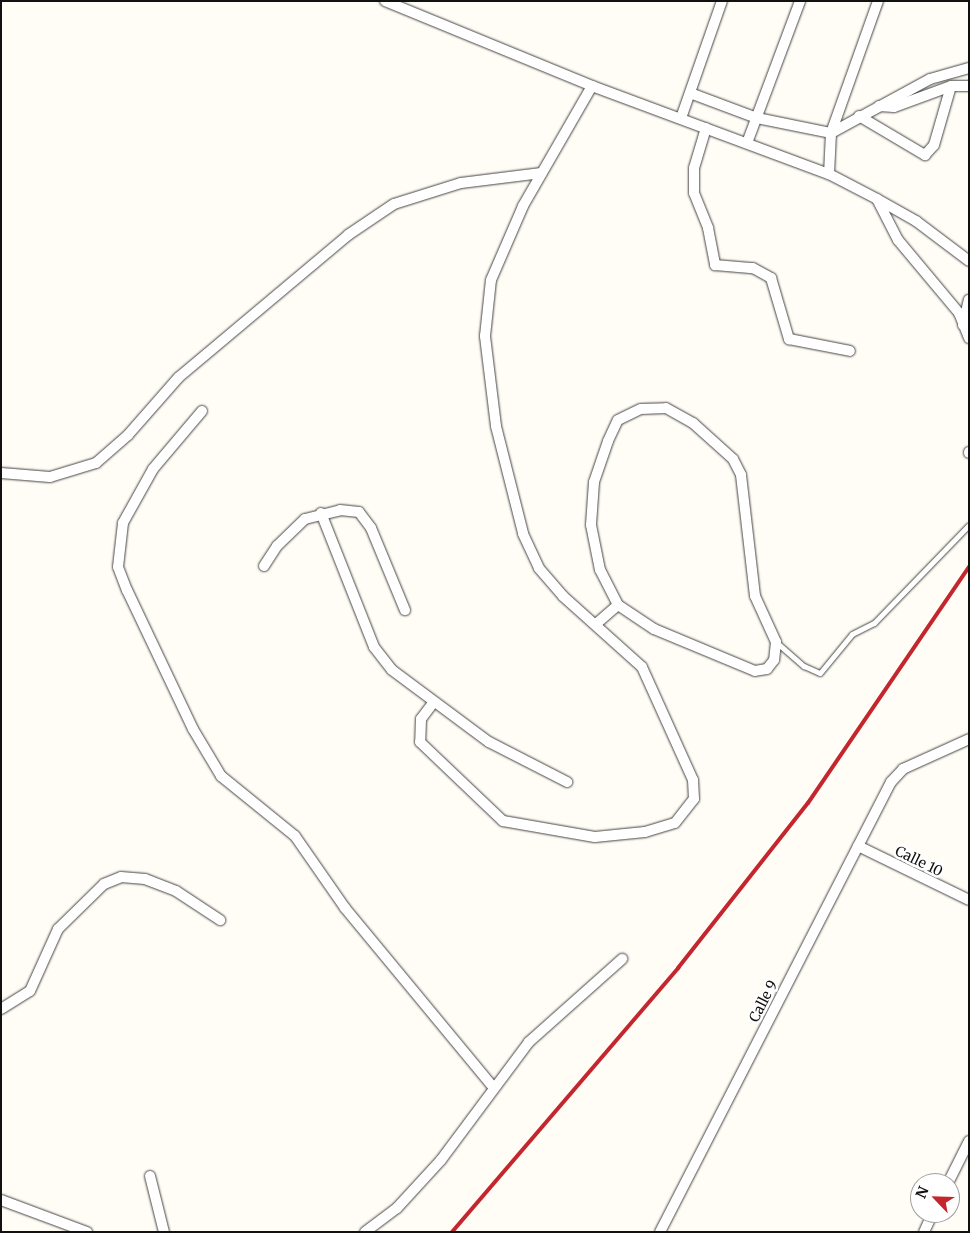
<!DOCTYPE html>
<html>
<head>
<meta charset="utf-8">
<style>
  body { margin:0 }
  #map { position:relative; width:970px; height:1233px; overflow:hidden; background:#fffdf5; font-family:Merriweather,serif }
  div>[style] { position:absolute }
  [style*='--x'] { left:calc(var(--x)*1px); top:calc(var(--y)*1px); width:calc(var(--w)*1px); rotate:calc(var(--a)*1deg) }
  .roads { filter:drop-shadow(0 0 1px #444) drop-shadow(0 0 1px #444) }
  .lane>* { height:5px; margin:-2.5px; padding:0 2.5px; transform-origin:2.5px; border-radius:2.5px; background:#fff }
  .street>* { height:10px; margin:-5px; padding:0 5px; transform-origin:5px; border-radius:5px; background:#fff }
  .rail>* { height:4px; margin:-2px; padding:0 2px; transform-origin:2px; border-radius:2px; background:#c4262e }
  span { translate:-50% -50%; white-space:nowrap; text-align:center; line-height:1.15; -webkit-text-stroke:5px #fff; paint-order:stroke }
  .street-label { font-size:14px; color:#111 }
  .frame { position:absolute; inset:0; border:2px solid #111; pointer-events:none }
  .north { position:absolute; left:910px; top:1173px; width:50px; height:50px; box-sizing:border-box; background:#fff; border:1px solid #a0a0a0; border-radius:50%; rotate:294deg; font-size:14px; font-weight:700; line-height:20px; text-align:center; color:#111 }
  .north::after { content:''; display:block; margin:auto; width:18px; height:22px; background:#c4262e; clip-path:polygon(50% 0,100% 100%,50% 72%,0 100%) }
</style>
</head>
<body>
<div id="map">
  <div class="roads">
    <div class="lane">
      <i style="--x:776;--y:642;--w:37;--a:41"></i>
      <i style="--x:804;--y:666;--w:17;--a:24"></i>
      <i style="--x:820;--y:673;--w:50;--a:-50.6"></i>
      <i style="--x:852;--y:634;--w:25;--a:-27"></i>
      <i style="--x:874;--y:623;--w:136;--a:-45.9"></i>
    </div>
    <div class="street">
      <i style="--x:385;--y:1;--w:224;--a:22.3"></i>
      <i style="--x:592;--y:86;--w:253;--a:20.4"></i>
      <i style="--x:829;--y:174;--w:54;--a:27.5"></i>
      <i style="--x:877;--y:199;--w:46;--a:62.9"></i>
      <i style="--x:898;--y:240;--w:95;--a:50.1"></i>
      <i style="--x:959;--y:313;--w:27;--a:68"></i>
      <i style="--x:690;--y:93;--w:72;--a:20.5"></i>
      <i style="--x:757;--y:118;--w:76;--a:11.5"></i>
      <i style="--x:831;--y:133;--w:140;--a:-70.4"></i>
      <i style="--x:879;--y:106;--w:15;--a:4"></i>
      <i style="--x:894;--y:107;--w:61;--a:-20.2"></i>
      <i style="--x:951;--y:86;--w:18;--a:0"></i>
      <i style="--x:859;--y:116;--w:77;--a:30.6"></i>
      <i style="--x:925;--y:155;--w:13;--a:-48"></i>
      <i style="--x:934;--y:145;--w:61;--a:-73.9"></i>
      <i style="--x:681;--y:118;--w:124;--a:-70.7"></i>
      <i style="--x:706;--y:128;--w:42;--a:106.7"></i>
      <i style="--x:694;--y:168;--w:25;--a:90"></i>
      <i style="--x:694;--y:193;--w:38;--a:68"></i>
      <i style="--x:708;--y:228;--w:38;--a:79"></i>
      <i style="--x:715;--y:265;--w:38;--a:5"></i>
      <i style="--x:753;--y:268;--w:21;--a:29"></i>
      <i style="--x:771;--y:278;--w:64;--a:73.6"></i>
      <i style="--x:789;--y:339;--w:62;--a:11.1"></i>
      <i style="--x:747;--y:143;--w:152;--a:-69.5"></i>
      <i style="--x:829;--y:174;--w:41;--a:-87.2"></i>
      <i style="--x:831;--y:133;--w:113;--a:-28.6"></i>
      <i style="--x:930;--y:79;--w:41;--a:-15.8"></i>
      <i style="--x:877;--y:199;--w:45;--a:29.4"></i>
      <i style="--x:916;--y:221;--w:66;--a:37"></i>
      <i style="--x:963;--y:325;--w:26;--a:-77"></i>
      <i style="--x:666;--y:408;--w:31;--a:29"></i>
      <i style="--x:693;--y:423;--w:54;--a:42"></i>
      <i style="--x:733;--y:459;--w:18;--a:63"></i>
      <i style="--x:741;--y:475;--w:122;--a:83.4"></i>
      <i style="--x:755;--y:596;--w:51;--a:65.5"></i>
      <i style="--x:776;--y:642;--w:18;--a:96"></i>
      <i style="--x:774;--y:660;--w:11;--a:128"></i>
      <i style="--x:767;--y:669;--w:12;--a:171"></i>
      <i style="--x:755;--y:671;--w:109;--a:-157.4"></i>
      <i style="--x:654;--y:629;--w:43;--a:-146.3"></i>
      <i style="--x:618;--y:605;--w:39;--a:-117"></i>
      <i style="--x:600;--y:570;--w:46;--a:-101.3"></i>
      <i style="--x:591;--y:525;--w:43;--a:-86"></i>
      <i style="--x:594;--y:482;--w:43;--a:-71.1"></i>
      <i style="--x:608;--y:441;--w:23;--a:-65"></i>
      <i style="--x:618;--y:420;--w:25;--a:-26"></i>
      <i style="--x:641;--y:409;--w:25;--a:-2"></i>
      <i style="--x:202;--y:411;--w:76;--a:130.2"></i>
      <i style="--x:153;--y:469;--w:62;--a:119.1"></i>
      <i style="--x:123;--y:523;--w:44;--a:96.5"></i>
      <i style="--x:118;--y:567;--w:25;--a:69"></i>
      <i style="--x:127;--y:590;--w:154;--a:64.6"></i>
      <i style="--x:193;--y:729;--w:55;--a:59.2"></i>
      <i style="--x:221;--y:776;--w:95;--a:39"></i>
      <i style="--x:295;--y:836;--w:88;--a:55.2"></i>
      <i style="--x:345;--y:908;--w:231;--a:50.4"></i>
      <i style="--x:969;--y:452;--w:1;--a:90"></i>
      <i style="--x:1;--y:473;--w:49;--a:4.7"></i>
      <i style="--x:50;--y:477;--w:48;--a:-16.9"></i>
      <i style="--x:96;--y:463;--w:43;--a:-41.2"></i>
      <i style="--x:128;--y:435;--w:77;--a:-48.7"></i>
      <i style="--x:179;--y:377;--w:221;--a:-40"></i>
      <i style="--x:348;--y:235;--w:55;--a:-34"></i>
      <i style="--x:394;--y:204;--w:70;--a:-17.4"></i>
      <i style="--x:461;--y:183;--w:81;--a:-7.1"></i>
      <i style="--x:321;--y:513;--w:144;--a:68.4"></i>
      <i style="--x:374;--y:647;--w:29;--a:52"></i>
      <i style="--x:392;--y:670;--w:121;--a:36.6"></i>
      <i style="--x:489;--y:742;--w:88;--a:27.1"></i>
      <i style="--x:264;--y:566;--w:24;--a:-57"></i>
      <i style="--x:277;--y:546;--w:39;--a:-44"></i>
      <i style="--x:305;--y:519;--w:36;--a:-14"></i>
      <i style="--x:340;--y:510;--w:19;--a:6"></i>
      <i style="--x:359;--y:512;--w:20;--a:53"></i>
      <i style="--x:371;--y:528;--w:89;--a:67.5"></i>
      <i style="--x:596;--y:624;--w:29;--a:-41"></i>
      <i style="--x:433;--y:703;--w:20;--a:127"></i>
      <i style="--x:421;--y:719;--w:23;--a:92"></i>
      <i style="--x:420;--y:742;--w:115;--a:43.6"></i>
      <i style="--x:503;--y:821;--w:93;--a:9.9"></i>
      <i style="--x:595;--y:837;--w:50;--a:-5.7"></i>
      <i style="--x:645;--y:832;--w:31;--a:-17"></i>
      <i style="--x:675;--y:823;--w:31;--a:-52"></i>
      <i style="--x:694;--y:799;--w:19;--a:-93"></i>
      <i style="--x:693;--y:780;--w:124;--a:-114.3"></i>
      <i style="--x:642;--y:667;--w:106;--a:-138.1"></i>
      <i style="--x:563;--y:596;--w:37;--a:-131"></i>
      <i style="--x:539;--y:568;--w:38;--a:-115"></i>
      <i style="--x:523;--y:533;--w:110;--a:-104.2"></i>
      <i style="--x:496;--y:426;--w:91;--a:-97"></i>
      <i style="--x:485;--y:336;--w:56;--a:-83.9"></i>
      <i style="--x:491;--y:280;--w:81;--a:-66.6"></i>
      <i style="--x:523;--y:206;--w:138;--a:-60.1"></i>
      <i style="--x:858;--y:846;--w:123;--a:25.9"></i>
      <i style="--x:1;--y:1009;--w:34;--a:-32"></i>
      <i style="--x:30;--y:991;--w:68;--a:-65.7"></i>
      <i style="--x:58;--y:929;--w:64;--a:-44.4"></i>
      <i style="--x:104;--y:884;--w:18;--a:-22"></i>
      <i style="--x:121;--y:877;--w:24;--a:5"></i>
      <i style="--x:145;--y:879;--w:33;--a:21"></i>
      <i style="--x:176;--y:891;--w:53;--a:33.4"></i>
      <i style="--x:150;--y:1176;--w:58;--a:76"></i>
      <i style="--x:948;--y:1183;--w:47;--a:-63.4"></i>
      <i style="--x:1;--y:1200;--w:92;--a:20.4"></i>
      <i style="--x:365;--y:1232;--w:40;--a:-37"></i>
      <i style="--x:397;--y:1208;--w:65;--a:-47.5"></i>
      <i style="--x:441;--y:1160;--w:147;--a:-53.3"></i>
      <i style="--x:529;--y:1042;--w:125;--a:-41.7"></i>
      <i style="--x:660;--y:1232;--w:506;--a:-62.83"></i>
      <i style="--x:891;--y:782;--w:18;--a:-47"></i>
      <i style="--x:903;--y:769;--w:72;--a:-24.4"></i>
      <i style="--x:924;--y:1232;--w:21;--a:-65"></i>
    </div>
  </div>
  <div class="rail">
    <i style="--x:452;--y:1232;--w:348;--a:-49.4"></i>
    <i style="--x:678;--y:968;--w:210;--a:-51.8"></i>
    <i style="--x:808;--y:803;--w:286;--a:-55.7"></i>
  </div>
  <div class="street-label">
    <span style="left:919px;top:861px;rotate:26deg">Calle 10</span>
    <span style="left:763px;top:1001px;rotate:-63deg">Calle 9</span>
  </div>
  <div class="frame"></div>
  <div class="north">N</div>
</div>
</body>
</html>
